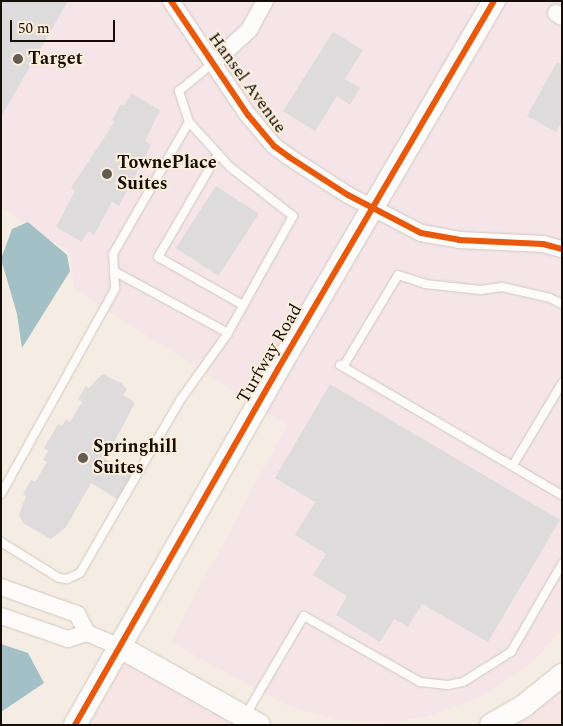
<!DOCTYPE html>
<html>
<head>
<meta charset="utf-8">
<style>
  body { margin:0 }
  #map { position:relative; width:563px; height:726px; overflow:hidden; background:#f5ede3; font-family:Spectral,serif }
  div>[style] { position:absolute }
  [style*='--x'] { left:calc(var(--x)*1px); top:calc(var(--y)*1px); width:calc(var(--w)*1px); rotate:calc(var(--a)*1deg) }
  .commercial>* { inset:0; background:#f5e5e8 }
  .industrial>* { inset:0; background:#f7e5e4 }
  .water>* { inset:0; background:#a2c0c6 }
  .building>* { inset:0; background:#dedbdc; transform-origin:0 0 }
  .roads { filter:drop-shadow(0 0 1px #d0c8c0) drop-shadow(0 0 1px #d0c8c0) }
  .service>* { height:8px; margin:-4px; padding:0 4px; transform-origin:4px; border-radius:4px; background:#fefcfb }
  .minor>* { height:16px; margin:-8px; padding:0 8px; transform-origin:8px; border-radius:8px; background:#fefcfb }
  .secondary>* { height:22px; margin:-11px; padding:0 11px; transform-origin:11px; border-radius:11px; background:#fefcfb }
  .cycleway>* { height:6px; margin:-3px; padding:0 3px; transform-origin:3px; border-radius:3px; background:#e8590c }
  .dots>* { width:14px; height:14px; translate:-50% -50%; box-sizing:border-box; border:2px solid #fdeedb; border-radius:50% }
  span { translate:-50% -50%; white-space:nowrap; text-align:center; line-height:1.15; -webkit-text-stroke:4px #fdeedb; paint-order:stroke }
  .poi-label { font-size:18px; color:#140e06; font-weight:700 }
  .left { translate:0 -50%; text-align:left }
  .street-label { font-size:18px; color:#140e06 }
  .frame { position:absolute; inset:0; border:2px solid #140e06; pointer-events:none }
  .scale { position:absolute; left:10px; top:20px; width:105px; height:22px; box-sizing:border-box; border:2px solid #140e06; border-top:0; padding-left:6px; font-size:15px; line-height:18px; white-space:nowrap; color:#140e06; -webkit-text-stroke:4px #fdeedb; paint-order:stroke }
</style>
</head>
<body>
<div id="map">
  <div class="commercial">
    <i style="clip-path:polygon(1px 1px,562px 1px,562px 629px,533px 662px,481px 697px,428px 716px,397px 722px,335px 720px,286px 705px,170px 642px,287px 425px,74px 289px,71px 253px,1px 208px)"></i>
  </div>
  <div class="industrial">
    <i style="clip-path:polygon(120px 647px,259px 725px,75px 725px)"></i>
    <i style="clip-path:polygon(562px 675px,562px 725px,491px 725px)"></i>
  </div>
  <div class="water">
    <i style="clip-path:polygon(28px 222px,67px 255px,70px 271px,22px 348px,17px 314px,1px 259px,12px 229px)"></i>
    <i style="clip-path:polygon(1px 644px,28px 653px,44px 683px,1px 712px)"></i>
  </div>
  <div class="building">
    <i style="clip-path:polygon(1px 1px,68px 1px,1px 117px)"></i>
    <i style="clip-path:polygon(333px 32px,363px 50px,345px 79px,360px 88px,350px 105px,337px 96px,315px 131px,283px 111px)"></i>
    <i style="clip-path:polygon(557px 62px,562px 64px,562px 122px,556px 132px,527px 116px)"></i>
    <i style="clip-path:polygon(131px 93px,160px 110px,145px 141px,151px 145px,119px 206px,112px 202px,94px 235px,88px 231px,82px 242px,56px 227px,75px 191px,71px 188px,115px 121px,112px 120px,121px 104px,124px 106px)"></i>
    <i style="left:216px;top:186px;width:51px;height:74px;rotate:33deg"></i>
    <i style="clip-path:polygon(102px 374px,121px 383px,127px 389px,123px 395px,135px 403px,105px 459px,132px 474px,117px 499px,91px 483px,66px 527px,51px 539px,23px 523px,19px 515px,26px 496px,23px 494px,31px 480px,35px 482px,47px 462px,43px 460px,48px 451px,44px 448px,58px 424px,62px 426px,66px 419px,70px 422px,82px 402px,78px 399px,86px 386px,89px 388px)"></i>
    <i style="clip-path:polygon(330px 384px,560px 520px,488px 642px,422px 604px,408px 627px,394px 619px,380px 642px,336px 615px,347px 596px,313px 575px,326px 554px,295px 535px,315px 502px,275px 478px)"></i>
  </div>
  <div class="roads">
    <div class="service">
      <i style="--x:189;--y:122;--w:61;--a:47.7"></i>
      <i style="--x:230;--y:167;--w:80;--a:37.9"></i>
      <i style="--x:293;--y:216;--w:134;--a:119.1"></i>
      <i style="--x:218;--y:154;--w:119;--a:120.2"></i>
      <i style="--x:158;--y:257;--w:98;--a:29.5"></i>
      <i style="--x:340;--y:365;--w:257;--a:30.4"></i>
      <i style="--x:343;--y:367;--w:107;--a:-59.1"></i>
      <i style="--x:398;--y:275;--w:28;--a:18"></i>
      <i style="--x:425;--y:284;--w:56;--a:6.1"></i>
      <i style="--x:481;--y:290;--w:21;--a:-8"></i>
      <i style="--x:502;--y:287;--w:49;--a:12.9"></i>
      <i style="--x:550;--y:298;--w:13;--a:27"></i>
      <i style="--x:513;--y:465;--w:96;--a:-59.1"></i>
      <i style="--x:1;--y:494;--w:235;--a:-60.9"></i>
      <i style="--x:115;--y:289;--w:35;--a:-93"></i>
      <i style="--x:113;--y:254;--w:152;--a:-60.1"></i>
      <i style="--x:189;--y:122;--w:33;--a:-108"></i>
      <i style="--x:179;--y:91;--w:44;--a:-39.5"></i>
      <i style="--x:1;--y:542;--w:68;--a:31.8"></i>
      <i style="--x:59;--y:578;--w:8;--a:7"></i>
      <i style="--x:67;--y:579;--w:14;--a:-25"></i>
      <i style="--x:80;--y:573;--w:201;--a:-59.9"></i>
      <i style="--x:181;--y:399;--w:81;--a:-54.5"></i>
      <i style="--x:228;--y:333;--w:130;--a:-151.5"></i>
      <i style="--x:245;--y:716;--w:116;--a:-59.5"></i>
      <i style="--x:304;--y:616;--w:133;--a:29.6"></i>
      <i style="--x:420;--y:682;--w:28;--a:6"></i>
      <i style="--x:448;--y:685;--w:15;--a:-11"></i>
      <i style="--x:463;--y:682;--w:57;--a:-32"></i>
      <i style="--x:511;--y:652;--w:102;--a:-59.9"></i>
    </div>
    <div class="minor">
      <i style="--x:171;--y:1;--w:138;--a:56"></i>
      <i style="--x:248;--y:115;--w:40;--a:50"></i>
      <i style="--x:274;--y:146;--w:19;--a:36"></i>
      <i style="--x:289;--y:157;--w:70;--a:32.8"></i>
      <i style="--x:348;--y:195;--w:82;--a:27.5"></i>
      <i style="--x:421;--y:233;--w:39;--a:10"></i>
      <i style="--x:459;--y:240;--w:84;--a:2.7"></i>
      <i style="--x:543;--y:244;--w:20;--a:15"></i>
      <i style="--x:556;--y:13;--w:7;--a:34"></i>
      <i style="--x:213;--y:63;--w:49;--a:-42.5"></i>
      <i style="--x:249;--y:30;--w:33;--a:-61"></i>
      <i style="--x:1;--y:587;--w:81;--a:19.6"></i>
      <i style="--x:77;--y:614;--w:21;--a:62"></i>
      <i style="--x:87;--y:633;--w:36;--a:23"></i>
      <i style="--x:1;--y:616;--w:71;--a:18.9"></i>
      <i style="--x:68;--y:639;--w:20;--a:-18"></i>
    </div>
    <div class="secondary">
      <i style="--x:120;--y:647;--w:159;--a:29.3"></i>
      <i style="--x:75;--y:725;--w:410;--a:-60.3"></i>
      <i style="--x:278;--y:369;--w:427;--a:-59.6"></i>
      <i style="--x:491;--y:725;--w:39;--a:-30"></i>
      <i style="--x:525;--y:705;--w:48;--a:-39"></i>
    </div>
  </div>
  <div class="cycleway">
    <i style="--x:171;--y:1;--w:138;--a:56"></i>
    <i style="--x:248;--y:115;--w:40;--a:50"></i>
    <i style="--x:274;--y:146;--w:19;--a:36"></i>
    <i style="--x:289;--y:157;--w:70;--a:32.8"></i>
    <i style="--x:348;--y:195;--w:82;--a:27.5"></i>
    <i style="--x:421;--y:233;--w:39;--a:10"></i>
    <i style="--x:459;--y:240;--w:84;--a:2.7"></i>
    <i style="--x:543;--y:244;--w:20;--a:15"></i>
    <i style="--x:75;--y:725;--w:410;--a:-60.3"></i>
    <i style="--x:278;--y:369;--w:427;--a:-59.6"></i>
  </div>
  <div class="dots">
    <i style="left:18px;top:59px;background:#635c53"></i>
    <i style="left:107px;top:174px;background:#635c53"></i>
    <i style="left:83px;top:458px;background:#635c53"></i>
  </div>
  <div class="poi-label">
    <span class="left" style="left:28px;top:59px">Target</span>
    <span class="left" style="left:117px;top:174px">TownePlace<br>Suites</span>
    <span class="left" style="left:93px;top:458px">Springhill<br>Suites</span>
  </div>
  <div class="street-label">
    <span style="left:247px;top:83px;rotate:54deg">Hansel Avenue</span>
    <span style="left:270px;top:354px;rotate:-60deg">Turfway Road</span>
  </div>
  <div class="frame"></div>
  <div class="scale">50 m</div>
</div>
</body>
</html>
